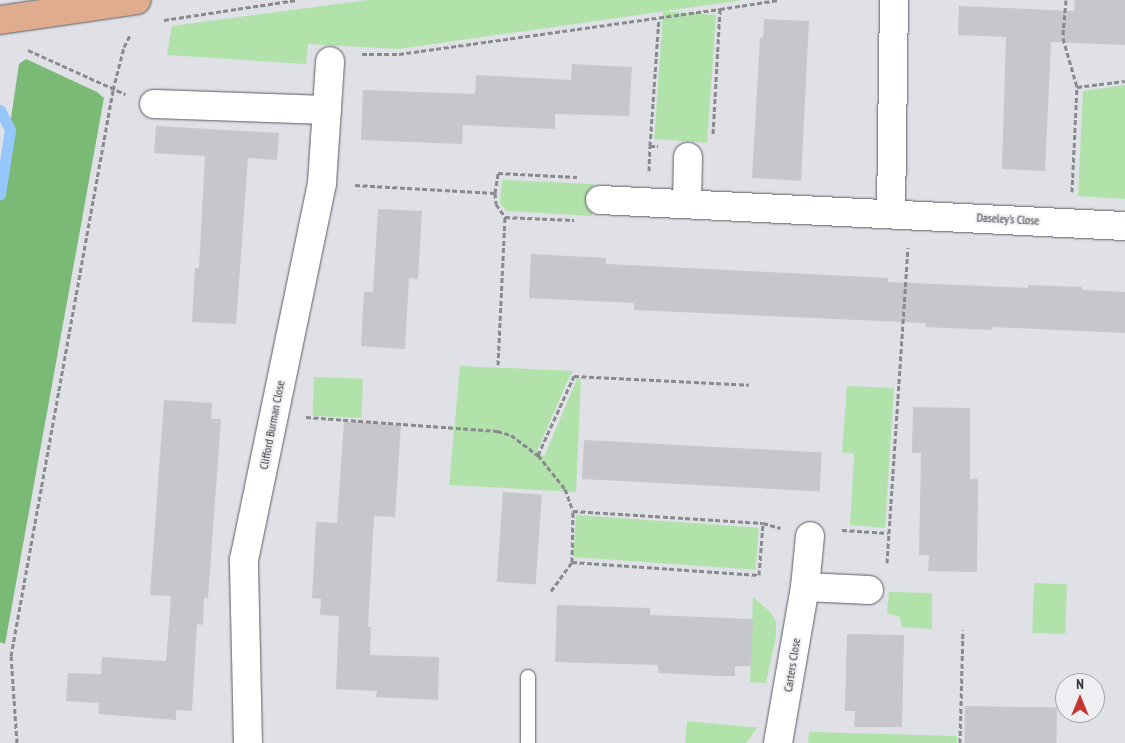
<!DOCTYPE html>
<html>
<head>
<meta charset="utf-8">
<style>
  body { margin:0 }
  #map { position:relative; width:1125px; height:743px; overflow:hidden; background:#e0e1e6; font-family:"PT Sans Narrow",sans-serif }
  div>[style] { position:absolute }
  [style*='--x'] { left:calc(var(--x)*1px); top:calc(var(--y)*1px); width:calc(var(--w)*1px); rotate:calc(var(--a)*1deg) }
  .green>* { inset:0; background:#b0e2aa; transform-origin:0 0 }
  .forest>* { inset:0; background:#7bba76 }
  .stream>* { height:11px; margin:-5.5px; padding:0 5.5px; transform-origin:5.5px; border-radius:5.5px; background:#95c6fc }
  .building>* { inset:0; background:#c5c7cb; transform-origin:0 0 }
  .path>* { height:3px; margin-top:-1.5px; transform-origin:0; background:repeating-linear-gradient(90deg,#898a8d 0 5px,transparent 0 7.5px) }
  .roads { filter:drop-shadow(0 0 1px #5b5c60) drop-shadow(0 0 1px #5b5c60) }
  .service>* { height:14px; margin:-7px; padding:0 7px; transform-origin:7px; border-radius:7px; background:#fff }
  .minor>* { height:28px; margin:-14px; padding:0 14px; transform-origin:14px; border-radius:14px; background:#fff }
  .primary>* { height:28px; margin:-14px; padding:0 14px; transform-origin:14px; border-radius:14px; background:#e0ac90 }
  span { translate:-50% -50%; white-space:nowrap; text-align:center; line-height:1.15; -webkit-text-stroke:4px #edeff3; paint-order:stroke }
  .street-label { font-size:12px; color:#323334 }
  .north { position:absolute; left:1055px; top:673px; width:50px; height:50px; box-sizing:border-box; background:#edeff3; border:1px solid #a2a4a7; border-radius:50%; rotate:0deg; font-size:14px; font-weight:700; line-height:20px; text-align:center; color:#323334 }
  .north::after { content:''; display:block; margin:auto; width:18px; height:22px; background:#c43530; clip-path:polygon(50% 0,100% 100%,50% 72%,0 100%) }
</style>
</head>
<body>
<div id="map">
  <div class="green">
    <i style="clip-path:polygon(368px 0,743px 0,398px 49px,308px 44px,306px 64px,167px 55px,172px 26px)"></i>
    <i style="left:716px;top:15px;width:128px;height:53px;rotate:94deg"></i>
    <i style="clip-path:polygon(1125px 85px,1125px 199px,1078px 196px,1083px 91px)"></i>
    <i style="clip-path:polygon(502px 180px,593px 184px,592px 216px,506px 211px,500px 203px)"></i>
    <i style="clip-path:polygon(460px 366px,573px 371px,568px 380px,537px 451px,544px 457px,577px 379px,581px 379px,576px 492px,449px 485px)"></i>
    <i style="left:314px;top:377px;width:49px;height:39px;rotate:2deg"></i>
    <i style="clip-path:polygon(847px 386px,894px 388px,885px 528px,850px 525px,854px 454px,842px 452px)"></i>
    <i style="left:576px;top:515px;width:183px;height:42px;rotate:4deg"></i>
    <i style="left:1034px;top:583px;width:33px;height:50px;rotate:2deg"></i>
    <i style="clip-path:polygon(889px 592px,932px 593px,932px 629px,902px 627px,900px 617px,887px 613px)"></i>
    <i style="clip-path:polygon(753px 597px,771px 613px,776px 622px,776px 636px,766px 683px,750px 682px)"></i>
    <i style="clip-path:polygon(687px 721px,749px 727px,758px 727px,746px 743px,685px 743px)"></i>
    <i style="clip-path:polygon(809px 732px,957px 736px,957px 743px,808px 743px)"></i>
  </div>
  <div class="forest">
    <i style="clip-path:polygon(26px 59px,97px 92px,104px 98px,5px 644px,0 642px,0 192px,19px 64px)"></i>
  </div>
  <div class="stream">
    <i style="--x:0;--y:110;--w:22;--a:63"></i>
    <i style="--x:10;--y:130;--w:65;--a:98.9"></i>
  </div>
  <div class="building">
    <i style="clip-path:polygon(1075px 0,1125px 0,1125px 45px,1051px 42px,1045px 171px,1002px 169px,1006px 37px,958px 35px,959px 6px,1074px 11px)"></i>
    <i style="clip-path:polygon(764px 19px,809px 21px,801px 181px,752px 178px,760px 38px,763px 38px)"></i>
    <i style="clip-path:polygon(572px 64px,632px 67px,629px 116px,555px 114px,555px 129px,463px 125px,462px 144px,361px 140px,363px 90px,475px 94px,476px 75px,571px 80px)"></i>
    <i style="clip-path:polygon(156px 126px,279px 133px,277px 160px,248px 158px,236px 324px,192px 322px,195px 268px,199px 268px,205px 156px,154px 153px)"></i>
    <i style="clip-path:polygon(378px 209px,422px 211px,418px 279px,409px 278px,405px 349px,361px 346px,364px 292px,373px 292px)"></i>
    <i style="clip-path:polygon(531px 254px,606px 258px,606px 264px,888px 278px,888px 282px,1028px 288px,1028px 285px,1082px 287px,1082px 290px,1125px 292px,1125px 333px,992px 327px,992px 330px,925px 327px,926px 323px,634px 310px,634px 303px,529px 298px)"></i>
    <i style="clip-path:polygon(164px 400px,212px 403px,211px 419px,221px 419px,208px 598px,204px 598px,203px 625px,197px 624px,192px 711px,176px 710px,176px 720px,98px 714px,99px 703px,66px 701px,68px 673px,101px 674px,102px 657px,166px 661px,171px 596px,150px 595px)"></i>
    <i style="clip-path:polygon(913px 407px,970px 408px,970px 479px,978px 479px,977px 572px,928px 571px,929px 555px,919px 555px,921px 453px,912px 453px)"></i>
    <i style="clip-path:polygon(344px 421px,401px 425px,395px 517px,374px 516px,368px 627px,371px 627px,370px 655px,439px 657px,438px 700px,376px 697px,377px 691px,336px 689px,339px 616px,320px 615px,321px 599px,312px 598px,316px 522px,337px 523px)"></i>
    <i style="left:584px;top:440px;width:238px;height:39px;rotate:3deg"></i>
    <i style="left:503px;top:492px;width:39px;height:90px;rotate:4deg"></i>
    <i style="clip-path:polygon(557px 605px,650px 608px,650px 615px,753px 619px,751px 666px,735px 666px,735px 676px,718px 676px,658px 673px,658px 665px,555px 662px)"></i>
    <i style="clip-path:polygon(847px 634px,904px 635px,902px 727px,854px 727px,855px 711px,845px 711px)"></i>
    <i style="left:965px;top:706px;width:92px;height:37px;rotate:1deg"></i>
  </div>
  <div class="path">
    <i style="--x:1066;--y:0;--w:38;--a:95"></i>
    <i style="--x:1063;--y:38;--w:51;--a:74.1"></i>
    <i style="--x:720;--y:9;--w:59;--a:-8.8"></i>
    <i style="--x:164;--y:20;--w:134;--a:-8.6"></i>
    <i style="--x:28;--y:50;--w:107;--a:24.4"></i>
    <i style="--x:362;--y:54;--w:37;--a:0"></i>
    <i style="--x:399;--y:54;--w:324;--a:-8"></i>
    <i style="--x:720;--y:9;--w:127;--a:93.2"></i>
    <i style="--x:650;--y:146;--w:128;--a:-86"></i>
    <i style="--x:649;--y:171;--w:25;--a:-88"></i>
    <i style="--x:650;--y:146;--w:8;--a:0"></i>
    <i style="--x:355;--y:185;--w:140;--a:3.3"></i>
    <i style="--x:495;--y:193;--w:11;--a:85"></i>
    <i style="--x:496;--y:204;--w:16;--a:55"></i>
    <i style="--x:505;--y:217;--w:69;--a:2.5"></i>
    <i style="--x:1072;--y:192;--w:105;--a:-87.3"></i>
    <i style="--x:1077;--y:87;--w:48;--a:-7.1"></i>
    <i style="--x:495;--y:193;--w:20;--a:-81"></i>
    <i style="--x:498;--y:173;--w:79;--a:2.9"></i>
    <i style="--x:498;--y:365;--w:148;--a:-87.3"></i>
    <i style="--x:306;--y:417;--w:192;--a:4.2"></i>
    <i style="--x:497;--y:431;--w:15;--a:16"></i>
    <i style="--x:511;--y:435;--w:34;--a:37"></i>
    <i style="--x:538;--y:455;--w:43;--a:51.5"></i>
    <i style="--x:565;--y:489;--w:23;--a:70"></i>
    <i style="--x:573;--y:511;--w:190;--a:3.6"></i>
    <i style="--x:763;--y:523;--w:18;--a:16"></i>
    <i style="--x:538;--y:455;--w:87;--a:-65.5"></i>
    <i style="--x:574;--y:376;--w:175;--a:2.9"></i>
    <i style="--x:842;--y:530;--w:46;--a:3.7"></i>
    <i style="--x:572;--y:562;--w:187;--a:4"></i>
    <i style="--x:759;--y:575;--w:52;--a:-85.6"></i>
    <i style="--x:887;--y:563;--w:316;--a:-86.2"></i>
    <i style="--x:551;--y:591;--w:36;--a:-54"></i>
    <i style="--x:572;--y:562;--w:51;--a:-88.9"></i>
    <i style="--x:17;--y:743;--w:87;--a:-93.9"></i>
    <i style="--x:11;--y:656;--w:575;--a:-79.78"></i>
    <i style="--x:113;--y:90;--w:44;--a:-75.7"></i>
    <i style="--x:124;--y:47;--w:13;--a:-63"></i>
    <i style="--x:960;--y:743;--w:113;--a:-88.5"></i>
  </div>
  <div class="roads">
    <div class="service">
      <i style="--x:528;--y:677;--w:66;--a:90"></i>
    </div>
    <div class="minor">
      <i style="--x:154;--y:104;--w:173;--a:2"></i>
      <i style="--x:600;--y:200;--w:526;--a:2.84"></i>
      <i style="--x:687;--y:204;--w:47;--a:-88.8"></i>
      <i style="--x:891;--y:213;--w:213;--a:-89.2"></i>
      <i style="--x:805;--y:587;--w:64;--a:2.7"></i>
      <i style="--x:248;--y:743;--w:183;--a:-91.3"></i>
      <i style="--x:244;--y:560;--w:385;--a:-78.3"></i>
      <i style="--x:322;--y:183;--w:122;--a:-86.2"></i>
      <i style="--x:778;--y:743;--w:158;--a:-80.2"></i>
      <i style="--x:805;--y:587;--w:51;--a:-84.4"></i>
    </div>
    <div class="primary">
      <i style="--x:0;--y:20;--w:138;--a:-8.3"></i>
    </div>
  </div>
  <div class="street-label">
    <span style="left:1008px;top:219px;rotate:3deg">Daseley's Close</span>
    <span style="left:272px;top:425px;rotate:-79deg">Clifford Burman Close</span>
    <span style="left:792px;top:665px;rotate:-81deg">Carters Close</span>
  </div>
  <div class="north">N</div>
</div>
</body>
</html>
